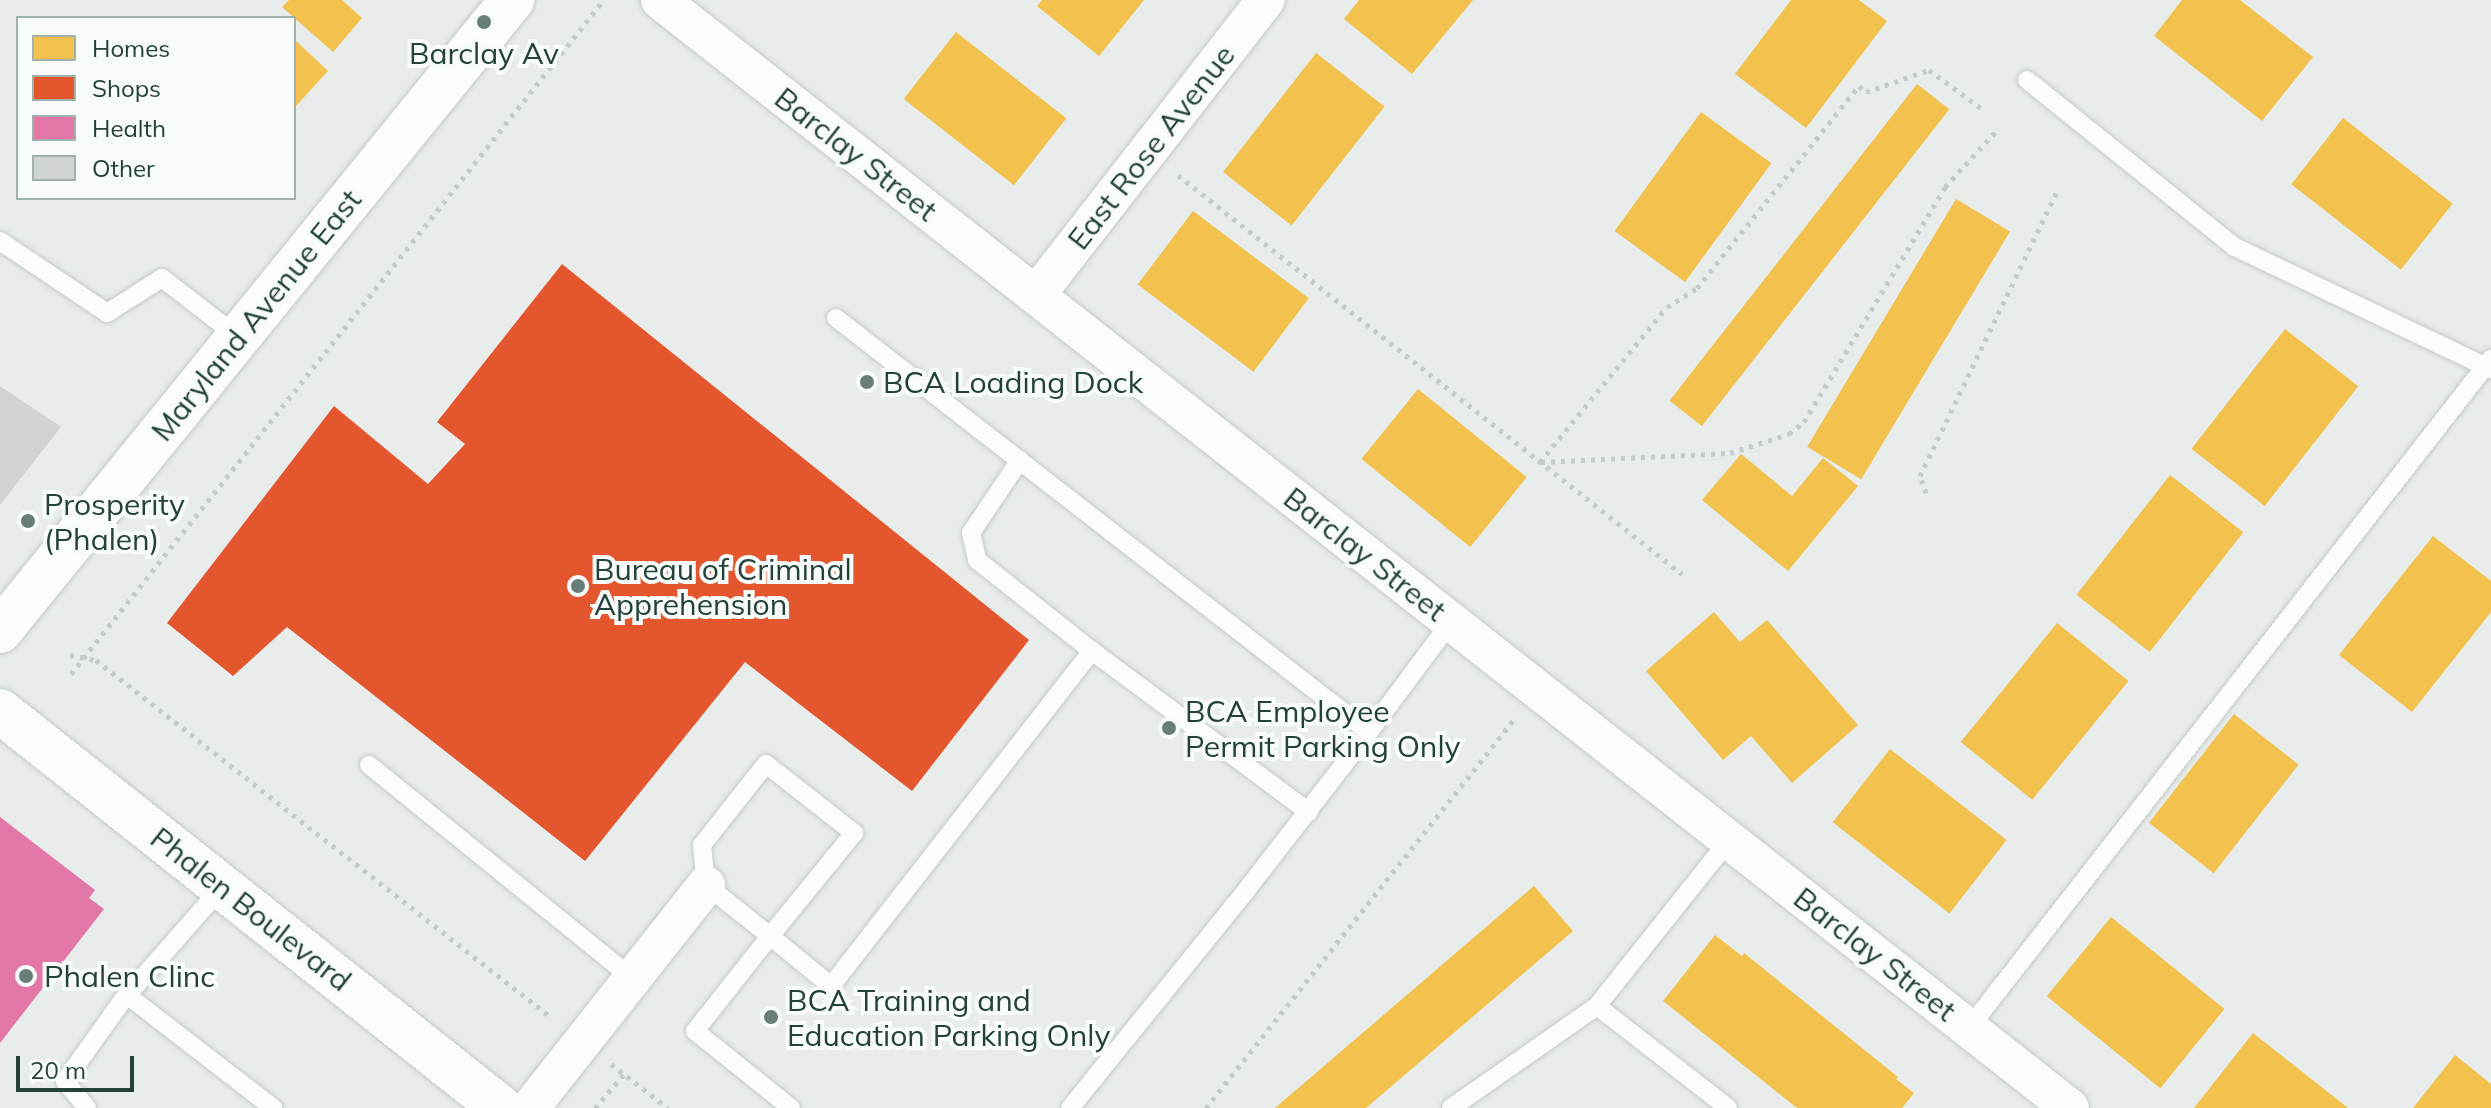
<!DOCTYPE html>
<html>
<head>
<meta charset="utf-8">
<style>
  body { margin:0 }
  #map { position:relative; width:2491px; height:1108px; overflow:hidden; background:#e8edeb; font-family:Mulish,sans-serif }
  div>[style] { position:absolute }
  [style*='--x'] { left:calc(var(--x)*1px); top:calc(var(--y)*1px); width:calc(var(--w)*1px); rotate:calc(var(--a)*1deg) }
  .homes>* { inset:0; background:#f2c14e; transform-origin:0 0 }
  .shops>* { inset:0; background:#e4572e }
  .health>* { inset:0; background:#e377a8 }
  .building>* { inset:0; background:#cfd4d2 }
  .path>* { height:5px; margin-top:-2.5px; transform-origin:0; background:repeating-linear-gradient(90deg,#c3ccca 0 4px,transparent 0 10px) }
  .roads { filter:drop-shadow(0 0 2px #c5cac8) drop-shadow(0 0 2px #c5cac8) }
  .service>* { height:18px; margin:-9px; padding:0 9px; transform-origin:9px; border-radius:9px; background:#fcfcfc }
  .minor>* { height:38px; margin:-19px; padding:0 19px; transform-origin:19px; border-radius:19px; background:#fcfcfc }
  .secondary>* { height:44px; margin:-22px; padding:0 22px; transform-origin:22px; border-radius:22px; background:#fcfcfc }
  .dots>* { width:22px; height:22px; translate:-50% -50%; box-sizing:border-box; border:4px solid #f7fbf9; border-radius:50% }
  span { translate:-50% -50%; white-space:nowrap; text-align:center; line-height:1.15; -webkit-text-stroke:8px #f7fbf9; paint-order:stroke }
  .poi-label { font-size:30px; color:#24423a }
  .left { translate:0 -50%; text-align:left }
  .street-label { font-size:30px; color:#24423a }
  .legend { position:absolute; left:16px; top:16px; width:280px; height:184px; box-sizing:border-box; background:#f7fbf9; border:2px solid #a3b1ad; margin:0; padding:10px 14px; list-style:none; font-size:24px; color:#24423a }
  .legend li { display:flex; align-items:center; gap:16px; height:40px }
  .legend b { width:40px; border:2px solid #a3b1ad }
  .scale { position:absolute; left:16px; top:1056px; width:118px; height:36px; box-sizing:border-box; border:4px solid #24423a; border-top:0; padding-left:10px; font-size:24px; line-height:28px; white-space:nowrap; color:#24423a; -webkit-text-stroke:6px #f7fbf9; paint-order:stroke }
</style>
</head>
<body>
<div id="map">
  <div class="homes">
    <i style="clip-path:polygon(289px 0,342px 0,362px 18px,333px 52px,282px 7px)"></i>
    <i style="clip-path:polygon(1042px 0,1144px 0,1099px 56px,1037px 6px)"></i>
    <i style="clip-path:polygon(1359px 0,1473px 0,1412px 74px,1344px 19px)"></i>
    <i style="clip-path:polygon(1791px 0,1859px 0,1887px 21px,1806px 128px,1735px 74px)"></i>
    <i style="clip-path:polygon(2182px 0,2240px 0,2313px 57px,2262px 121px,2154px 36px)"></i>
    <i style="left:956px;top:32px;width:140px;height:85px;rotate:38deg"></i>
    <i style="clip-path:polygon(294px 39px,328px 71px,294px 108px)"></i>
    <i style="left:1316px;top:53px;width:87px;height:151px;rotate:38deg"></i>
    <i style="left:1917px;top:84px;width:41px;height:402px;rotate:38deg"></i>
    <i style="left:1701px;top:112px;width:87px;height:147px;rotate:36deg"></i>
    <i style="left:2343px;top:118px;width:139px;height:84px;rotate:38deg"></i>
    <i style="left:1956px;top:199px;width:63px;height:289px;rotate:31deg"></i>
    <i style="left:1193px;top:211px;width:145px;height:92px;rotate:37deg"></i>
    <i style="left:2285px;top:329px;width:93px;height:152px;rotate:38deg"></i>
    <i style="left:1418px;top:389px;width:140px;height:90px;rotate:39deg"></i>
    <i style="clip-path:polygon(1741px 454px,1792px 496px,1823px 458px,1858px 486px,1788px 571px,1702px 500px)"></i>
    <i style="left:2170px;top:475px;width:93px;height:152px;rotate:38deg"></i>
    <i style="clip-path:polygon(2433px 536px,2491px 581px,2491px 612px,2412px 712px,2339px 655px)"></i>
    <i style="clip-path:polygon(1714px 612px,1740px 642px,1767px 620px,1858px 725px,1792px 783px,1751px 736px,1723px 760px,1646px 671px)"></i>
    <i style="left:2057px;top:623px;width:92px;height:153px;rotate:39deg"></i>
    <i style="left:2234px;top:714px;width:82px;height:138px;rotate:38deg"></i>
    <i style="left:1890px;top:749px;width:148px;height:93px;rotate:38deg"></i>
    <i style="clip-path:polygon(1534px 886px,1573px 931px,1366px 1108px,1275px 1108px)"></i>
    <i style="left:2111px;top:917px;width:146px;height:102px;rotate:39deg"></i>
    <i style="clip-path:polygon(1715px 935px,1742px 956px,1744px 953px,1898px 1077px,1896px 1079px,1914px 1093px,1902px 1108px,1797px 1108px,1663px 1001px)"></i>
    <i style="clip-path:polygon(2253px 1033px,2348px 1108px,2194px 1108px)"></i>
    <i style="clip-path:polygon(2455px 1055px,2491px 1084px,2491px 1108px,2413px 1108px)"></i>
  </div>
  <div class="shops">
    <i style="clip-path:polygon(562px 264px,1029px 640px,912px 791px,745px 662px,585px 861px,287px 627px,233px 676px,167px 623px,334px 406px,428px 484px,465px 444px,437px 422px)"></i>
  </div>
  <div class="health">
    <i style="clip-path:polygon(0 817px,95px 890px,89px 898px,104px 909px,0 1043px)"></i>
  </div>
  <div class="building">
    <i style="clip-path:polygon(0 386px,61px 427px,0 505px)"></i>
  </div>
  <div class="path">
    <i style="--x:1178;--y:175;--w:643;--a:38.37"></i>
    <i style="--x:1540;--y:462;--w:200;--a:-50.7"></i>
    <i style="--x:1667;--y:307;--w:36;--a:-32"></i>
    <i style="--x:1697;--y:288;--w:259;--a:-51.3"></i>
    <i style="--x:1859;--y:86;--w:9;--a:41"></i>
    <i style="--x:1866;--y:92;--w:67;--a:-19.2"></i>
    <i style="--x:1929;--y:70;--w:66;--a:36.3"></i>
    <i style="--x:1541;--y:462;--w:189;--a:-2.7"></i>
    <i style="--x:1730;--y:453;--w:62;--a:-17.9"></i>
    <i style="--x:1789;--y:434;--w:19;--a:-39"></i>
    <i style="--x:1804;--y:422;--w:274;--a:-59"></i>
    <i style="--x:1945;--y:187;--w:80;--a:-47.5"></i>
    <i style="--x:1926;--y:493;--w:18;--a:-109"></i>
    <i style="--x:1920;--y:476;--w:314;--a:-64.3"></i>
    <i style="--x:70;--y:655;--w:26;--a:11"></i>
    <i style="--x:96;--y:660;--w:580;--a:38.14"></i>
    <i style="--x:71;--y:674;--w:856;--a:-51.68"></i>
    <i style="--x:611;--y:1064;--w:72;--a:37.7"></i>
    <i style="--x:595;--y:1108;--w:45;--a:-49.5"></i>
    <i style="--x:1206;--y:1108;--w:495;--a:-51.6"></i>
  </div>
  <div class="roads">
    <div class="service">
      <i style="--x:2027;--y:80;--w:267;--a:38.8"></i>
      <i style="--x:2235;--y:247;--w:284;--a:25.5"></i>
      <i style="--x:0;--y:241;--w:129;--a:33.9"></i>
      <i style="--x:107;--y:313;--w:65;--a:-32.5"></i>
      <i style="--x:162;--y:278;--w:96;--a:37.8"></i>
      <i style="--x:836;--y:318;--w:675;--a:37.84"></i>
      <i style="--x:1369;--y:732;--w:202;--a:127.8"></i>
      <i style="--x:1245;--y:892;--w:278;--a:129"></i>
      <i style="--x:1020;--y:460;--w:88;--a:123.9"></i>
      <i style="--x:971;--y:533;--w:28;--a:77"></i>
      <i style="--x:977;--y:560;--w:147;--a:38.4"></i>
      <i style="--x:1092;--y:651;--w:270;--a:36.6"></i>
      <i style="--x:1369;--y:732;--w:137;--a:-53.3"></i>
      <i style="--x:766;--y:764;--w:112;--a:38.1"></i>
      <i style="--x:854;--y:833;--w:133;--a:129.2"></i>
      <i style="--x:770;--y:936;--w:82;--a:-141.4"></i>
      <i style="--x:706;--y:885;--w:40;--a:-95.7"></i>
      <i style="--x:702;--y:845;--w:103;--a:-51.7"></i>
      <i style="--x:369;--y:765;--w:338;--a:39"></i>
      <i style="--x:127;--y:995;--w:185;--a:37.7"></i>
      <i style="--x:1597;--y:1006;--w:166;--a:37.9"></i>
      <i style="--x:1969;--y:1028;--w:849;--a:-52.04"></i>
      <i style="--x:87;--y:1108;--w:35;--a:-129"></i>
      <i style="--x:65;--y:1081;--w:98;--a:-54.5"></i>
      <i style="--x:122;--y:1001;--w:152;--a:-48.7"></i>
      <i style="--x:791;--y:1108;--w:123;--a:-141.3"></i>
      <i style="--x:695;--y:1031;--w:121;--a:-51.7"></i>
      <i style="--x:770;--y:936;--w:79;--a:39.3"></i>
      <i style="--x:831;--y:986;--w:425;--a:-52.1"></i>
      <i style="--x:1451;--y:1108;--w:178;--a:-34.9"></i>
      <i style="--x:1597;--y:1006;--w:212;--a:-51.5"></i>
    </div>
    <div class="minor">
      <i style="--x:660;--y:0;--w:1793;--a:38.16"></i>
      <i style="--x:1036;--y:295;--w:374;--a:-52.1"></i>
      <i style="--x:530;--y:1108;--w:284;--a:-51.7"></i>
    </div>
    <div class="secondary">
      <i style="--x:0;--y:631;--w:813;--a:-50.94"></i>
      <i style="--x:0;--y:711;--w:639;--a:38.39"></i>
    </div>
  </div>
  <div class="dots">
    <i style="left:484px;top:22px;background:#697e78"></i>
    <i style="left:867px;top:382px;background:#697e78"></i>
    <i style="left:28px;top:521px;background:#697e78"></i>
    <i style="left:578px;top:586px;background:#697e78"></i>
    <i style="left:1169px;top:728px;background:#697e78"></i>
    <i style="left:26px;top:976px;background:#697e78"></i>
    <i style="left:771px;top:1017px;background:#697e78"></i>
  </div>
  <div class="poi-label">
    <span style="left:484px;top:53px">Barclay Av</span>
    <span class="left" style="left:883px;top:382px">BCA Loading Dock</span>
    <span class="left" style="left:44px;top:521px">Prosperity<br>(Phalen)</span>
    <span class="left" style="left:594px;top:586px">Bureau of Criminal<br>Apprehension</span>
    <span class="left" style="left:1185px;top:728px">BCA Employee<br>Permit Parking Only</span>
    <span class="left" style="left:44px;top:976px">Phalen Clinc</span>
    <span class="left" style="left:787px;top:1017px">BCA Training and<br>Education Parking Only</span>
  </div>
  <div class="street-label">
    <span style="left:1151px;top:147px;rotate:-52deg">East Rose Avenue</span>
    <span style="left:856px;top:154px;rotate:38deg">Barclay Street</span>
    <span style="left:256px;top:315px;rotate:-51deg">Maryland Avenue East</span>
    <span style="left:1365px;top:554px;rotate:38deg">Barclay Street</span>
    <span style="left:251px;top:909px;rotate:38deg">Phalen Boulevard</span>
    <span style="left:1875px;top:954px;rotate:38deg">Barclay Street</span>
  </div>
  <ul class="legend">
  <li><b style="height:22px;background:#f2c14e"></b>Homes</li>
  <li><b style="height:22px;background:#e4572e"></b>Shops</li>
  <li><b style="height:22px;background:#e377a8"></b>Health</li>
  <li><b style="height:22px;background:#cfd4d2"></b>Other</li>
  </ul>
  <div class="scale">20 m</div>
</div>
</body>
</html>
